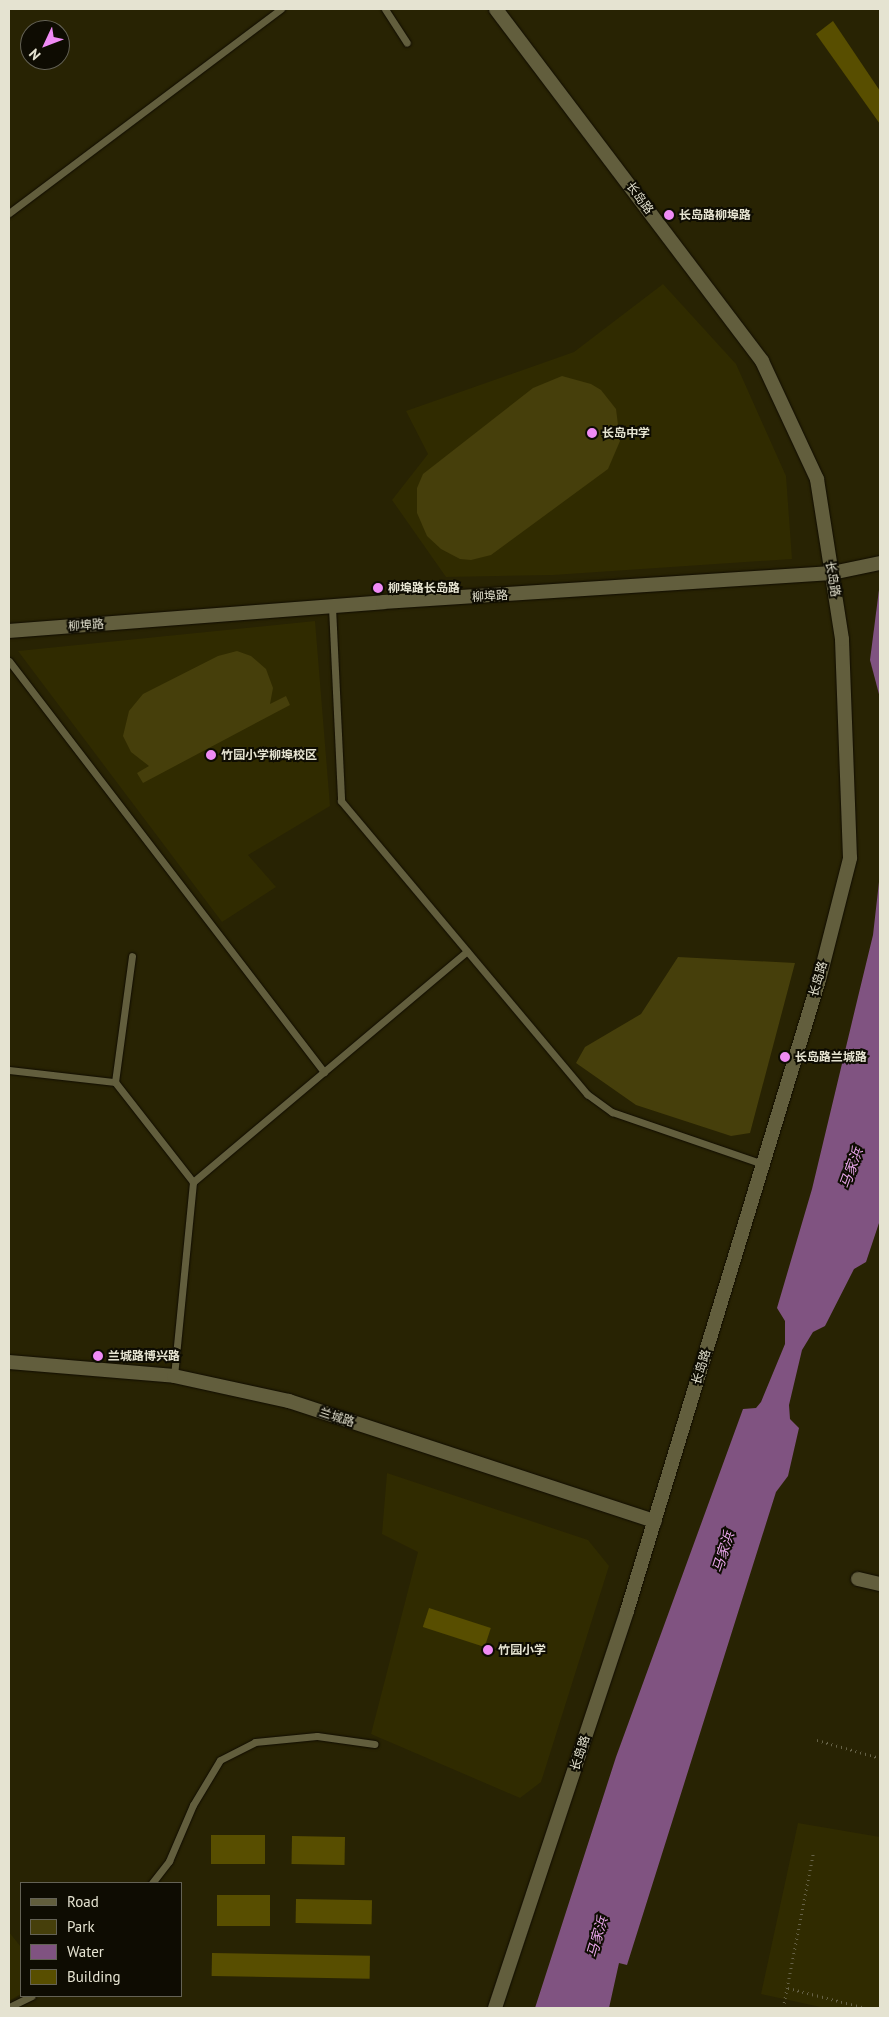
<!DOCTYPE html>
<html>
<head>
<meta charset="utf-8">
<style>
  body { margin:0 }
  #map { position:relative; width:889px; height:2017px; overflow:hidden; background:#282303; font-family:"PT Sans","Noto Sans SC",sans-serif }
  div>[style] { position:absolute }
  [style*='--x'] { left:calc(var(--x)*1px); top:calc(var(--y)*1px); width:calc(var(--w)*1px); rotate:calc(var(--a)*1deg) }
  .built>* { inset:0; background:#302b00 }
  .green>* { inset:0; background:#463f0b }
  .water>* { inset:0; background:#805381 }
  .building>* { inset:0; background:#584e00; transform-origin:0 0 }
  .path>* { height:2.5px; margin-top:-1.25px; transform-origin:0; background:repeating-linear-gradient(90deg,#656146 0 1px,transparent 0 5px) }
  .roads { filter:drop-shadow(0 0 1px #100c00) drop-shadow(0 0 1px #100c00) }
  .service>* { height:7px; margin:-3.5px; padding:0 3.5px; transform-origin:3.5px; border-radius:3.5px; background:#625e3d }
  .minor>* { height:14px; margin:-7px; padding:0 7px; transform-origin:7px; border-radius:7px; background:#625e3d }
  .dots>* { width:14px; height:14px; translate:-50% -50%; box-sizing:border-box; border:2px solid #0e0c02; border-radius:50% }
  span { translate:-50% -50%; white-space:nowrap; text-align:center; line-height:1.15; -webkit-text-stroke:4px #0e0c02; paint-order:stroke }
  .street-label { font-size:12px; color:#e5e3d1 }
  .poi-label { font-size:12px; color:#e5e3d1; font-weight:700 }
  .left { translate:0 -50%; text-align:left }
  .water-label { font-size:14px; color:#e8a5ea; font-style:italic }
  .frame { position:absolute; inset:0; border:10px solid #e5e3d1; pointer-events:none }
  .legend { position:absolute; left:20px; top:1882px; width:162px; height:115px; box-sizing:border-box; background:#0e0c02; border:1px solid #646255; margin:0; padding:6px 9px; list-style:none; font-size:15px; color:#e5e3d1 }
  .legend li { display:flex; align-items:center; gap:10px; height:25px }
  .legend b { width:25px; border:1px solid #646255 }
  .north { position:absolute; left:20px; top:20px; width:50px; height:50px; box-sizing:border-box; background:#0e0c02; border:1px solid #646255; border-radius:50%; rotate:227deg; font-size:14px; font-weight:700; line-height:20px; text-align:center; color:#e5e3d1 }
  .north::after { content:''; display:block; margin:auto; width:18px; height:22px; background:#f08bf5; clip-path:polygon(50% 0,100% 100%,50% 72%,0 100%) }
</style>
</head>
<body>
<div id="map">
  <div class="built">
    <i style="clip-path:polygon(663px 284px,736px 364px,786px 476px,792px 559px,553px 575px,446px 577px,392px 500px,428px 454px,406px 411px,574px 352px)"></i>
    <i style="clip-path:polygon(315px 621px,330px 806px,248px 855px,276px 887px,222px 922px,18px 651px)"></i>
    <i style="clip-path:polygon(387px 1473px,588px 1540px,609px 1566px,541px 1782px,520px 1798px,371px 1734px,418px 1552px,382px 1534px)"></i>
    <i style="clip-path:polygon(798px 1823px,880px 1837px,880px 2008px,825px 2008px,761px 1994px)"></i>
    <i style="clip-path:polygon(9px 1932px,21px 1947px,21px 1994px,9px 2001px)"></i>
  </div>
  <div class="green">
    <i style="clip-path:polygon(562px 376px,591px 384px,601px 390px,616px 409px,620px 441px,608px 469px,491px 555px,471px 560px,460px 559px,441px 549px,427px 536px,417px 513px,417px 488px,423px 474px,533px 388px)"></i>
    <i style="clip-path:polygon(237px 651px,251px 656px,266px 669px,273px 688px,270px 704px,286px 696px,290px 705px,143px 783px,137px 773px,149px 766px,131px 752px,123px 736px,129px 711px,143px 694px,218px 656px)"></i>
    <i style="clip-path:polygon(678px 957px,795px 963px,750px 1133px,731px 1136px,636px 1105px,576px 1063px,585px 1047px,641px 1014px)"></i>
  </div>
  <div class="water">
    <i style="clip-path:polygon(880px 582px,880px 698px,870px 660px)"></i>
    <i style="clip-path:polygon(880px 873px,880px 1220px,866px 1262px,854px 1269px,825px 1326px,813px 1332px,802px 1350px,789px 1405px,790px 1419px,799px 1428px,788px 1476px,776px 1492px,627px 1965px,619px 1963px,609px 2008px,535px 2008px,616px 1757px,743px 1409px,756px 1408px,761px 1402px,785px 1344px,785px 1321px,777px 1308px,812px 1189px,857px 1001px,873px 935px)"></i>
  </div>
  <div class="building">
    <i style="clip-path:polygon(833px 21px,880px 91px,880px 124px,816px 34px)"></i>
    <i style="left:429px;top:1608px;width:65px;height:20px;rotate:18deg"></i>
    <i style="left:211px;top:1835px;width:54px;height:29px"></i>
    <i style="left:292px;top:1836px;width:53px;height:28px;rotate:1deg"></i>
    <i style="left:217px;top:1895px;width:53px;height:31px"></i>
    <i style="left:296px;top:1899px;width:76px;height:24px;rotate:1deg"></i>
    <i style="left:212px;top:1953px;width:158px;height:23px;rotate:1deg"></i>
  </div>
  <div class="path">
    <i style="--x:817;--y:1740;--w:66;--a:15.9"></i>
    <i style="--x:788;--y:1988;--w:81;--a:14.4"></i>
    <i style="--x:783;--y:2008;--w:158;--a:-79"></i>
  </div>
  <div class="roads">
    <div class="service">
      <i style="--x:385;--y:9;--w:40;--a:57.1"></i>
      <i style="--x:9;--y:213;--w:340;--a:-36.9"></i>
      <i style="--x:332;--y:607;--w:194;--a:87.3"></i>
      <i style="--x:341;--y:801;--w:383;--a:50"></i>
      <i style="--x:587;--y:1094;--w:31;--a:36"></i>
      <i style="--x:612;--y:1112;--w:160;--a:19"></i>
      <i style="--x:9;--y:661;--w:518;--a:52.53"></i>
      <i style="--x:9;--y:1070;--w:107;--a:6.5"></i>
      <i style="--x:115;--y:1082;--w:127;--a:52"></i>
      <i style="--x:115;--y:1082;--w:127;--a:-82.3"></i>
      <i style="--x:174;--y:1376;--w:195;--a:-84.4"></i>
      <i style="--x:193;--y:1182;--w:358;--a:-40.1"></i>
      <i style="--x:152;--y:1883;--w:28;--a:-52"></i>
      <i style="--x:169;--y:1861;--w:61;--a:-66.8"></i>
      <i style="--x:193;--y:1805;--w:52;--a:-59"></i>
      <i style="--x:220;--y:1760;--w:39;--a:-27"></i>
      <i style="--x:255;--y:1742;--w:62;--a:-5.5"></i>
      <i style="--x:317;--y:1736;--w:58;--a:8"></i>
      <i style="--x:9;--y:2007;--w:25;--a:-26"></i>
    </div>
    <div class="minor">
      <i style="--x:9;--y:631;--w:375;--a:-4.4"></i>
      <i style="--x:383;--y:602;--w:450;--a:-3.7"></i>
      <i style="--x:832;--y:573;--w:49;--a:-11.8"></i>
      <i style="--x:9;--y:1362;--w:166;--a:4.8"></i>
      <i style="--x:174;--y:1376;--w:118;--a:12.3"></i>
      <i style="--x:289;--y:1401;--w:385;--a:18.2"></i>
      <i style="--x:858;--y:1579;--w:23;--a:13"></i>
      <i style="--x:495;--y:2008;--w:418;--a:-71.6"></i>
      <i style="--x:627;--y:1611;--w:660;--a:-73.08"></i>
      <i style="--x:819;--y:980;--w:126;--a:-75.7"></i>
      <i style="--x:850;--y:858;--w:219;--a:-92.1"></i>
      <i style="--x:842;--y:639;--w:162;--a:-98.9"></i>
      <i style="--x:817;--y:479;--w:130;--a:-115"></i>
      <i style="--x:762;--y:361;--w:441;--a:-127.1"></i>
    </div>
  </div>
  <div class="dots">
    <i style="left:669px;top:215px;background:#f08bf5"></i>
    <i style="left:592px;top:433px;background:#f08bf5"></i>
    <i style="left:378px;top:588px;background:#f08bf5"></i>
    <i style="left:211px;top:755px;background:#f08bf5"></i>
    <i style="left:785px;top:1057px;background:#f08bf5"></i>
    <i style="left:98px;top:1356px;background:#f08bf5"></i>
    <i style="left:488px;top:1650px;background:#f08bf5"></i>
  </div>
  <div class="street-label">
    <span style="left:640px;top:198px;rotate:53deg">长岛路</span>
    <span style="left:833px;top:579px;rotate:81deg">长岛路</span>
    <span style="left:490px;top:596px;rotate:-4deg">柳埠路</span>
    <span style="left:86px;top:625px;rotate:-4deg">柳埠路</span>
    <span style="left:818px;top:979px;rotate:-74deg">长岛路</span>
    <span style="left:701px;top:1367px;rotate:-73deg">长岛路</span>
    <span style="left:337px;top:1417px;rotate:18deg">兰城路</span>
    <span style="left:580px;top:1753px;rotate:-72deg">长岛路</span>
  </div>
  <div class="poi-label">
    <span class="left" style="left:679px;top:215px">长岛路柳埠路</span>
    <span class="left" style="left:602px;top:433px">长岛中学</span>
    <span class="left" style="left:388px;top:588px">柳埠路长岛路</span>
    <span class="left" style="left:221px;top:755px">竹园小学柳埠校区</span>
    <span class="left" style="left:795px;top:1057px">长岛路兰城路</span>
    <span class="left" style="left:108px;top:1356px">兰城路博兴路</span>
    <span class="left" style="left:498px;top:1650px">竹园小学</span>
  </div>
  <div class="water-label">
    <span style="left:851px;top:1168px;rotate:-70deg">马家浜</span>
    <span style="left:723px;top:1552px;rotate:-72deg">马家浜</span>
    <span style="left:597px;top:1937px;rotate:-74deg">马家浜</span>
  </div>
  <div class="frame"></div>
  <ul class="legend">
  <li><b style="height:6px;background:#625e3d"></b>Road</li>
  <li><b style="height:14px;background:#463f0b"></b>Park</li>
  <li><b style="height:14px;background:#805381"></b>Water</li>
  <li><b style="height:14px;background:#584e00"></b>Building</li>
  </ul>
  <div class="north">N</div>
</div>
</body>
</html>
